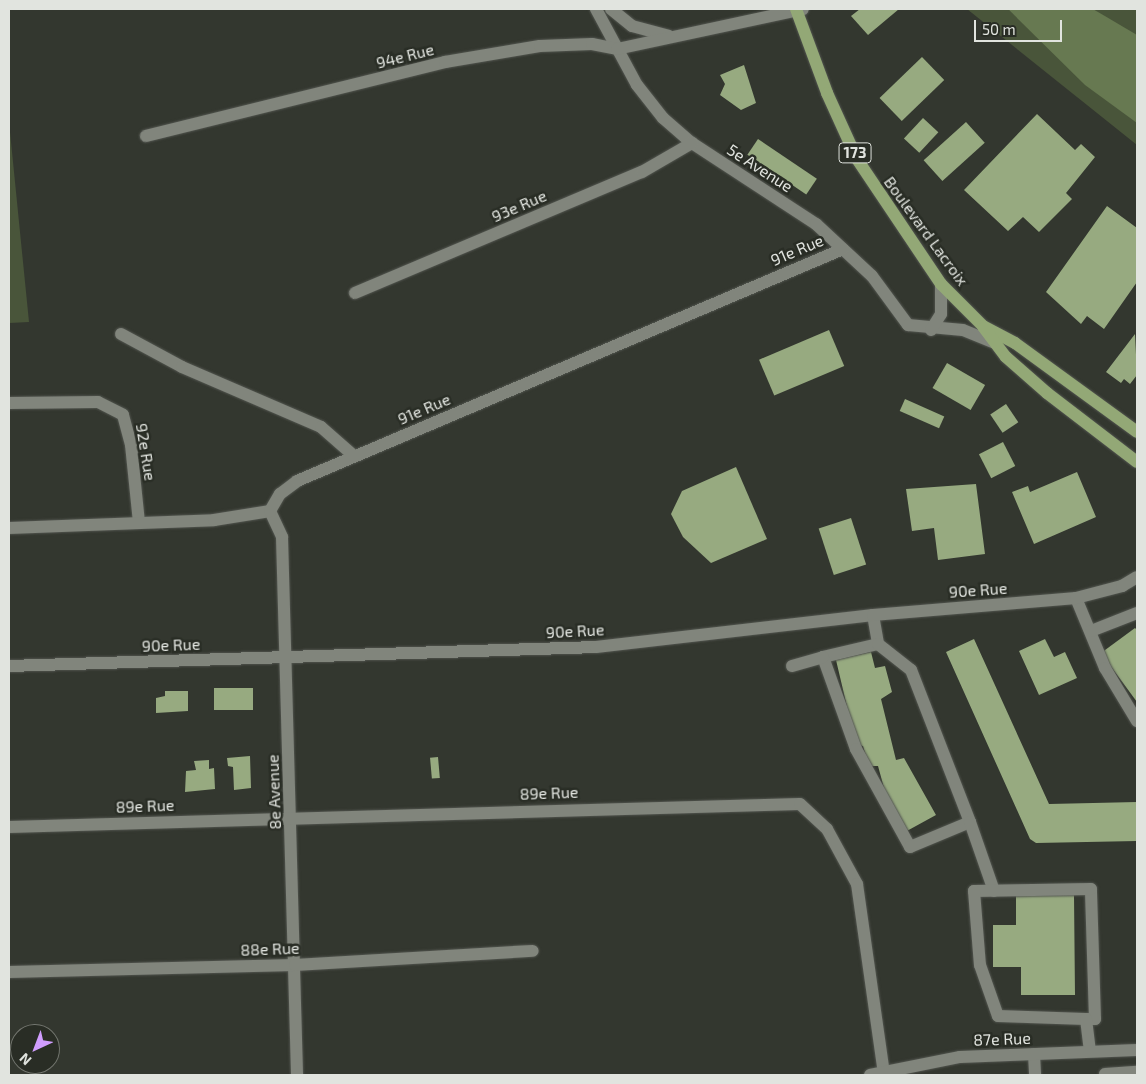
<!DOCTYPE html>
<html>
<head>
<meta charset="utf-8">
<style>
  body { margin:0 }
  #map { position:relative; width:1146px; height:1084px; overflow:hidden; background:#33372f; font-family:"Exo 2",sans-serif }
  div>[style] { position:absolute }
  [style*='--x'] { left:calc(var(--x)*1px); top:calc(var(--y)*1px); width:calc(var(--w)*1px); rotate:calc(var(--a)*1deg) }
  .green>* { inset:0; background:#49553a }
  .water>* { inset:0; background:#677951 }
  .building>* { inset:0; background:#97aa80; transform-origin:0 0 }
  .roads { filter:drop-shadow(0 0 1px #52554f) drop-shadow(0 0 1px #52554f) }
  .minor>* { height:12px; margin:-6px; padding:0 6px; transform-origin:6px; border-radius:6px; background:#81857c }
  .major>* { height:12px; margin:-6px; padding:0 6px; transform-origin:6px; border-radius:6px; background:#93a876 }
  span { translate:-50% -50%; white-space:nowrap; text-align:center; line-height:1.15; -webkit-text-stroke:5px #292d25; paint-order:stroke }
  .shield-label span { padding:1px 4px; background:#292d25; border:1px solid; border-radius:4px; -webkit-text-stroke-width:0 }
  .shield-label { font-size:15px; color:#e1e4df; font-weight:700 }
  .street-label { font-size:16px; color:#e1e4df }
  .frame { position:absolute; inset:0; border:10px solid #e1e4df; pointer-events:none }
  .north { position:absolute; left:10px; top:1024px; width:50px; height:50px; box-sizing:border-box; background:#292d25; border:1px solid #73766f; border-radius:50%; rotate:223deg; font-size:14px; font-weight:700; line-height:20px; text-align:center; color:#e1e4df }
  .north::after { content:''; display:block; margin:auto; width:18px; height:22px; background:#d09dfe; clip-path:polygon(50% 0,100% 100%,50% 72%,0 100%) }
  .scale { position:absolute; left:974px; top:20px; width:88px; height:22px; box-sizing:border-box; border:2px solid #e1e4df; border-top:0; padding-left:6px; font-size:15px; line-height:18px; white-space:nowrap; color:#e1e4df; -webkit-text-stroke:4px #292d25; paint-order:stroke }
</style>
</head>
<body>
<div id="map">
  <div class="green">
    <i style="clip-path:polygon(967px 9px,1008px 9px,1137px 122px,1137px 145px)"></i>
    <i style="clip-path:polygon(1093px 9px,1137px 9px,1137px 35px,1129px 33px)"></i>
    <i style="clip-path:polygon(9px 122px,29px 322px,9px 323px)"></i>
  </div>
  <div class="water">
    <i style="clip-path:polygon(1008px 9px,1093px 9px,1137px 35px,1137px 123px,1085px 85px)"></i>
  </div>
  <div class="building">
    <i style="clip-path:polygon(860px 9px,899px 9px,868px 35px,851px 16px)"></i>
    <i style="left:922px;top:57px;width:32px;height:59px;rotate:46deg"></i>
    <i style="clip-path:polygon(744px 65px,756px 103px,741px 110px,720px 95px,725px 84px,720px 75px)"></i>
    <i style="clip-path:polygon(1037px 114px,1075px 150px,1081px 144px,1095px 157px,1066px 193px,1072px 199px,1039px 232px,1023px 217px,1008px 231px,964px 190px)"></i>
    <i style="left:923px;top:118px;width:21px;height:28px;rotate:43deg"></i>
    <i style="left:966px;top:122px;width:28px;height:57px;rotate:48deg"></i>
    <i style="left:758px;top:139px;width:71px;height:19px;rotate:34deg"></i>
    <i style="clip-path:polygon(1107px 206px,1137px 228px,1137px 282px,1104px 329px,1087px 316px,1081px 324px,1046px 292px)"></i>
    <i style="left:829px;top:330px;width:39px;height:76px;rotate:67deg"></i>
    <i style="clip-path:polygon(1135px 334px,1137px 375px,1130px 384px,1124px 379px,1121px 383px,1106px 372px)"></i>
    <i style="left:947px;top:363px;width:44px;height:29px;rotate:30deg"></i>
    <i style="left:905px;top:399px;width:43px;height:13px;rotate:24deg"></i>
    <i style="left:1006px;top:404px;width:22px;height:19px;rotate:56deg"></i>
    <i style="left:1003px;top:442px;width:27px;height:27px;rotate:63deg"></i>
    <i style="clip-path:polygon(736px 467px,767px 539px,711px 563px,683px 537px,671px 514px,682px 491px)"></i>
    <i style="clip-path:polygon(1077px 472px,1096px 517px,1034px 544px,1012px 492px,1028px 486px,1030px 492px)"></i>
    <i style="clip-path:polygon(976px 484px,985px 554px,938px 560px,934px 528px,912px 531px,906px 489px)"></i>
    <i style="left:851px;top:518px;width:49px;height:34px;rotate:72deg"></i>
    <i style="clip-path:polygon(1135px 628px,1137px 630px,1137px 702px,1101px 653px)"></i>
    <i style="clip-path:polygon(974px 639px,1049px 804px,1137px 802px,1137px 841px,1036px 843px,1030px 839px,946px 652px)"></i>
    <i style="clip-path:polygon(1045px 639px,1054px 657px,1065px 652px,1077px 678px,1039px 695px,1019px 651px)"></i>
    <i style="clip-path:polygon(871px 652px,875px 668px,885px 666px,892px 692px,881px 699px,896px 760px,904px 758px,936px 815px,905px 832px,887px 799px,878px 766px,869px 766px,863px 746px,856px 745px,836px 660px)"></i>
    <i style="left:253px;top:688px;width:22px;height:39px;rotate:90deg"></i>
    <i style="clip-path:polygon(165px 691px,188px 691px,188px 711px,156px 713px,156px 698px,165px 696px)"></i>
    <i style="clip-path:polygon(250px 756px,251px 788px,234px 790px,233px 767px,228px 766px,227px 758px)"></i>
    <i style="left:438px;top:757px;width:21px;height:8px;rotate:85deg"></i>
    <i style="clip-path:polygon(209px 760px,209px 769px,214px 768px,215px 789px,185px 792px,186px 771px,196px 770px,194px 761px)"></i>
    <i style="clip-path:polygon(1016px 895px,1074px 895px,1075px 995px,1021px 995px,1021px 967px,993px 967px,993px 925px,1016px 925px)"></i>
  </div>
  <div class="roads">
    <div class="minor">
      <i style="--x:596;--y:9;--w:86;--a:61.7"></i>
      <i style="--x:637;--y:85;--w:42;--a:51.8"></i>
      <i style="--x:663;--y:118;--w:38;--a:41"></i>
      <i style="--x:692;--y:143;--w:148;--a:33.2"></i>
      <i style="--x:816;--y:224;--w:76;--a:42.9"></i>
      <i style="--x:872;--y:276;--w:61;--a:53.7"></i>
      <i style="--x:908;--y:325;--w:55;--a:5.2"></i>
      <i style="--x:963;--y:330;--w:35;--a:22"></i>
      <i style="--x:611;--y:9;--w:27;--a:39"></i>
      <i style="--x:632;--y:26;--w:38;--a:15"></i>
      <i style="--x:146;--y:136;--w:308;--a:-13.9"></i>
      <i style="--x:445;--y:62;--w:96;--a:-9.6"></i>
      <i style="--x:540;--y:46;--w:52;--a:-2.2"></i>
      <i style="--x:592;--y:44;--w:25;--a:11"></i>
      <i style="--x:617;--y:49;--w:190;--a:-12.1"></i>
      <i style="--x:355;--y:293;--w:311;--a:-22.9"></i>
      <i style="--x:642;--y:172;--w:58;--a:-30.1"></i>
      <i style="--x:931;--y:330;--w:19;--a:-58"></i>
      <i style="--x:941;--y:314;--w:30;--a:-90"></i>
      <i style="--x:121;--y:334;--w:69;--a:28.4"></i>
      <i style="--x:182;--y:367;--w:151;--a:23.3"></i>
      <i style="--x:321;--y:427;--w:44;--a:41.3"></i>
      <i style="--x:9;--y:403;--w:89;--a:-0.6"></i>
      <i style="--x:98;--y:402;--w:28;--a:27"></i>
      <i style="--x:123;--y:415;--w:31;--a:75"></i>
      <i style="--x:131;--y:445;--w:78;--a:84.1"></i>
      <i style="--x:270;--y:511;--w:29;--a:65"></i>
      <i style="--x:282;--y:537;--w:538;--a:88.4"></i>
      <i style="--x:9;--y:528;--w:205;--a:-2.2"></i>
      <i style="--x:214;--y:520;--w:57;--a:-9.1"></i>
      <i style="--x:270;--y:511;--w:20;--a:-60"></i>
      <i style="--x:280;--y:494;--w:21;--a:-37"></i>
      <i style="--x:297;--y:481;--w:593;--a:-23.02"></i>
      <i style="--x:1076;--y:598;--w:76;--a:67.5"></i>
      <i style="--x:1105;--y:668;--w:62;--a:58.9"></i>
      <i style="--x:873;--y:615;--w:29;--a:80"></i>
      <i style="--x:878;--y:644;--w:57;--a:166.7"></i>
      <i style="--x:823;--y:657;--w:98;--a:70.3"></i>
      <i style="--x:856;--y:749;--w:112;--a:61.1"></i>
      <i style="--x:910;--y:847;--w:65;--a:-22.6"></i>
      <i style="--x:970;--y:822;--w:163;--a:-111.2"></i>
      <i style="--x:911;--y:670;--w:42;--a:-141.8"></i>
      <i style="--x:1091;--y:631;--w:49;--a:-21.4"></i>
      <i style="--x:9;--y:666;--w:587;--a:-1.85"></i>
      <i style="--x:596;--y:647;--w:279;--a:-6.6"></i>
      <i style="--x:873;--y:615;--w:204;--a:-4.8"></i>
      <i style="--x:1076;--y:598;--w:48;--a:-14.6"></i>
      <i style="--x:1122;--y:586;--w:17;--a:-31"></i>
      <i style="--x:792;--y:666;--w:32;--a:-16"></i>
      <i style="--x:970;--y:822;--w:73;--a:70.8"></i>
      <i style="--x:9;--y:827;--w:791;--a:-1.67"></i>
      <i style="--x:800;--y:804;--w:37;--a:43"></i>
      <i style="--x:827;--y:829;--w:63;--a:61.4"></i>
      <i style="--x:857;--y:884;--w:191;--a:81.9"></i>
      <i style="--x:9;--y:972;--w:286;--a:-1.4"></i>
      <i style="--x:295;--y:965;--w:238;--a:-3.4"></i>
      <i style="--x:1086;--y:1019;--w:9;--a:0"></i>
      <i style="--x:1095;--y:1019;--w:130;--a:-91.8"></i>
      <i style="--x:1091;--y:889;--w:117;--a:179"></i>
      <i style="--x:974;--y:891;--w:74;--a:85.4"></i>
      <i style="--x:980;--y:965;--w:54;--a:70.6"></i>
      <i style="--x:998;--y:1016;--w:88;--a:2"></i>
      <i style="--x:1086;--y:1019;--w:32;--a:83"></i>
      <i style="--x:1034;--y:1054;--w:21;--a:87"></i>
      <i style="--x:1105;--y:1074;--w:32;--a:-4"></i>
      <i style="--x:870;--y:1075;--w:92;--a:-11.3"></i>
      <i style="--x:960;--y:1057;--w:177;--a:-2.3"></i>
    </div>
    <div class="major">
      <i style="--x:796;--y:9;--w:90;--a:69.7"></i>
      <i style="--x:827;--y:93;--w:72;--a:65.6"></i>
      <i style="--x:857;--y:159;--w:151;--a:56.1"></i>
      <i style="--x:941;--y:284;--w:59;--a:45"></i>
      <i style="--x:983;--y:326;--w:36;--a:28"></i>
      <i style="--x:1015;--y:343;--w:151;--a:36.1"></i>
      <i style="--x:984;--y:328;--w:36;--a:53"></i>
      <i style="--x:1006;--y:357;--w:55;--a:41.3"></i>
      <i style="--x:1047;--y:393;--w:113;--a:37.5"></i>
    </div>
  </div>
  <div class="shield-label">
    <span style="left:855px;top:153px">173</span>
  </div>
  <div class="street-label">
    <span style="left:405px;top:56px;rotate:-14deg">94e Rue</span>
    <span style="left:760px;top:168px;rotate:33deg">5e Avenue</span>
    <span style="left:519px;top:206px;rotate:-23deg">93e Rue</span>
    <span style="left:926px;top:231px;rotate:54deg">Boulevard Lacroix</span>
    <span style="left:797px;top:250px;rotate:-23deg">91e Rue</span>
    <span style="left:424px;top:409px;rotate:-23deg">91e Rue</span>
    <span style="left:146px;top:452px;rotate:81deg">92e Rue</span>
    <span style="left:978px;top:590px;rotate:-4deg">90e Rue</span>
    <span style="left:575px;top:631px;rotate:-3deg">90e Rue</span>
    <span style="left:171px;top:645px;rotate:-2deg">90e Rue</span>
    <span style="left:274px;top:792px;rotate:-92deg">8e Avenue</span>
    <span style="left:549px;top:793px;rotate:-2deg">89e Rue</span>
    <span style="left:145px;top:806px;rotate:-2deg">89e Rue</span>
    <span style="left:270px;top:949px;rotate:-2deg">88e Rue</span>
    <span style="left:1002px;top:1039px;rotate:-2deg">87e Rue</span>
  </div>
  <div class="frame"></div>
  <div class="north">N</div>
  <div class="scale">50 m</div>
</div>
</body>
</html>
